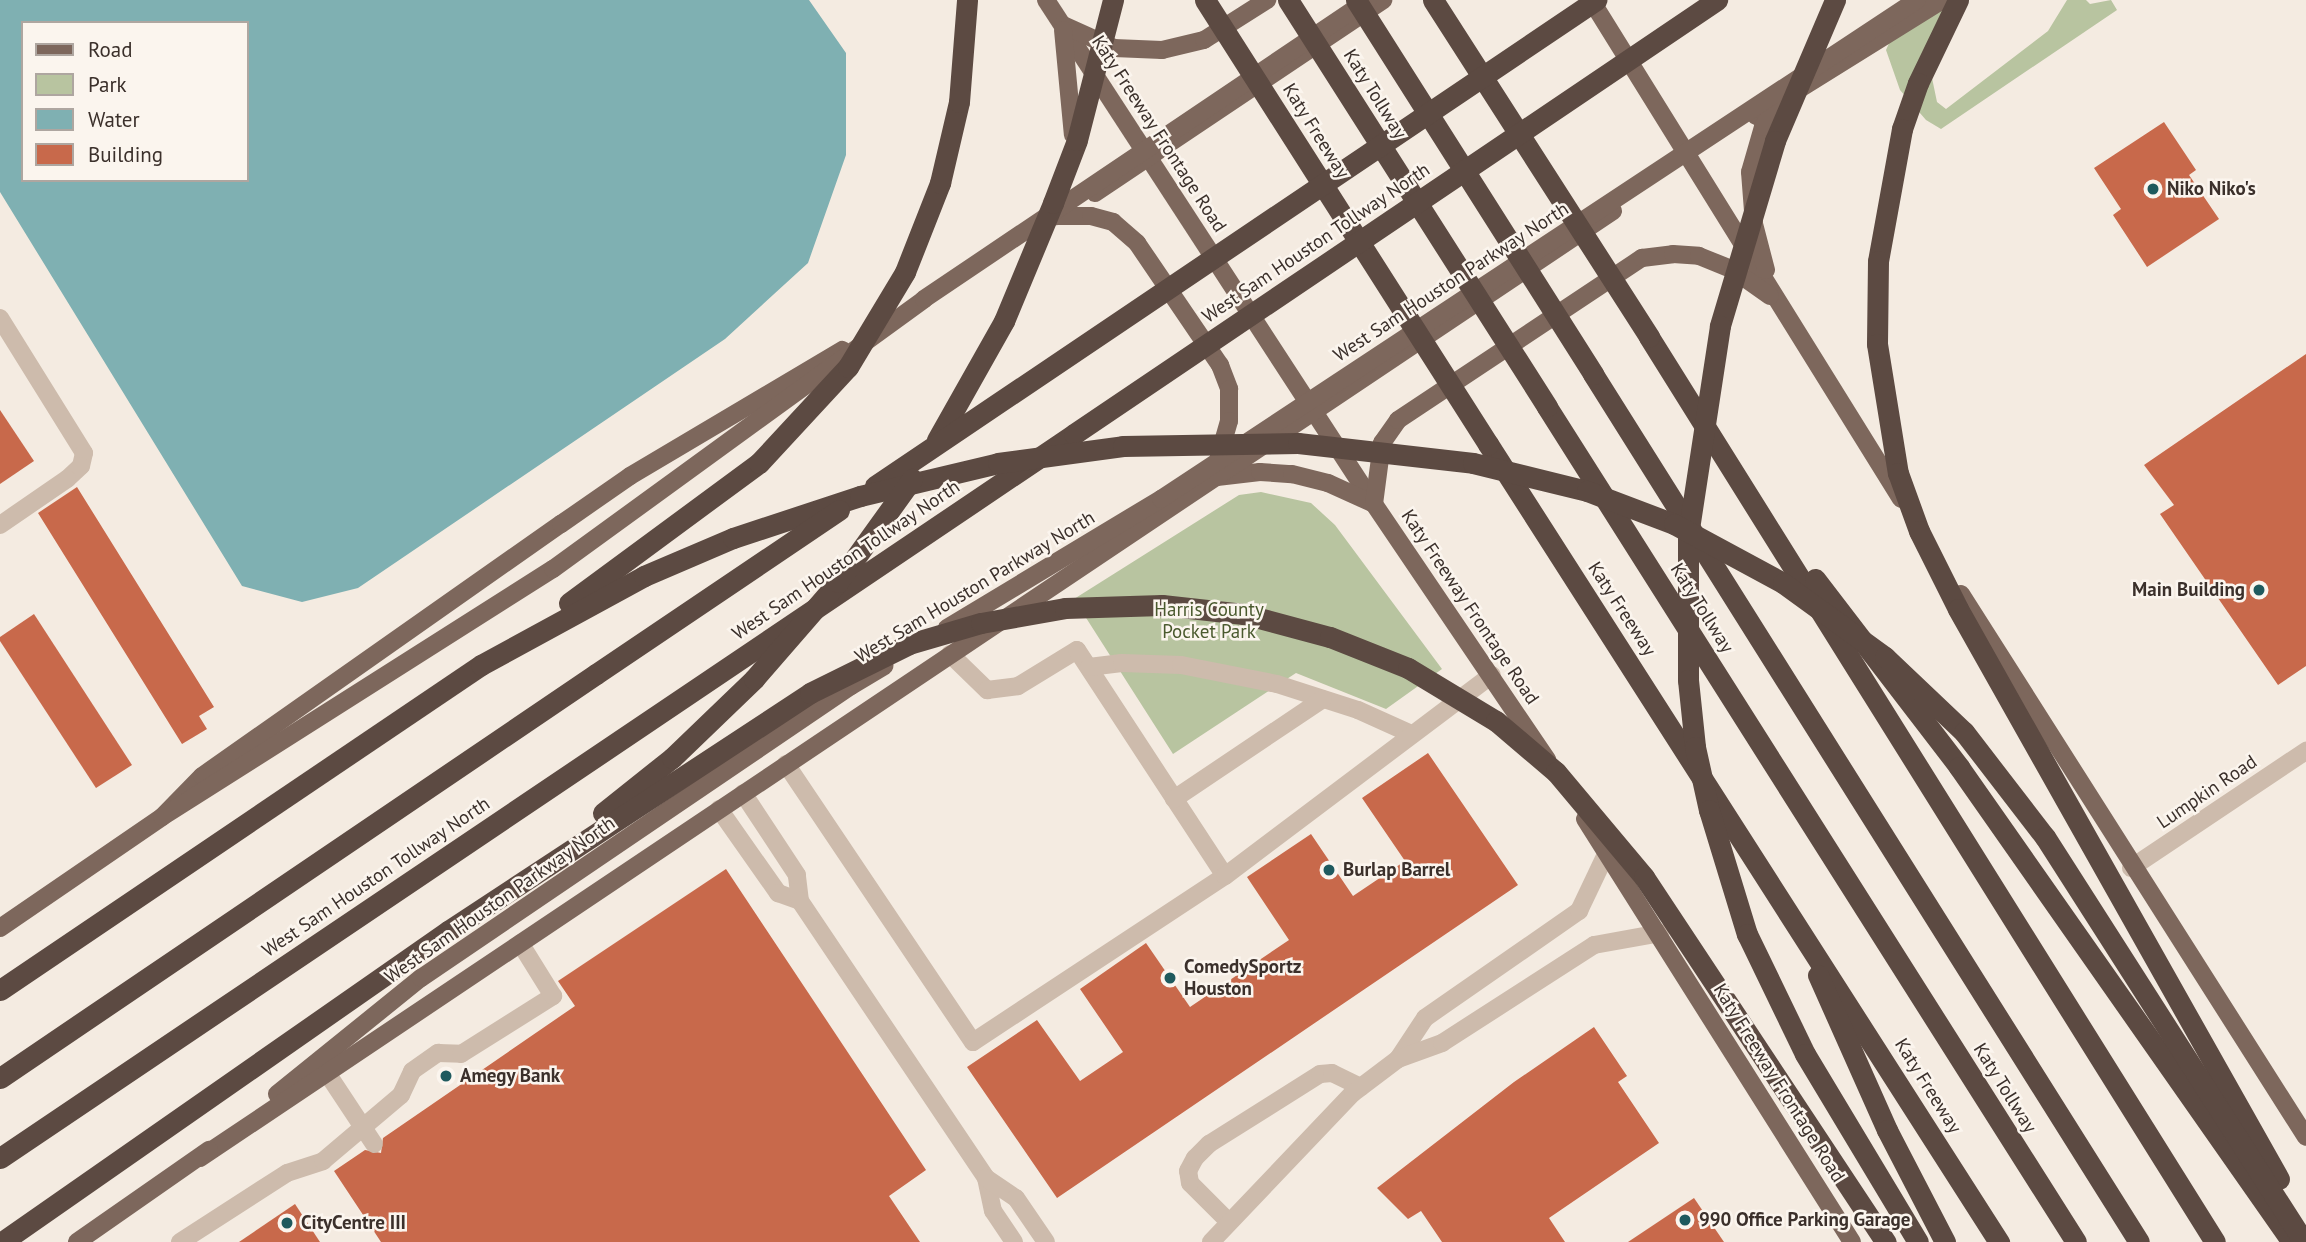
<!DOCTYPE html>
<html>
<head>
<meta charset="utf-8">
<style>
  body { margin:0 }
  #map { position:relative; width:2306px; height:1242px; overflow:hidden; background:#f4ebe1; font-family:"PT Sans",sans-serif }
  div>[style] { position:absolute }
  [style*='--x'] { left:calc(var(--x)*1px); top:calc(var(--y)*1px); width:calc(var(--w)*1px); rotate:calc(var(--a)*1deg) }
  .green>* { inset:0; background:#b8c4a0 }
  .water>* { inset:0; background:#7fb0b2 }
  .building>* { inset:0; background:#c8694b }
  .minor>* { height:18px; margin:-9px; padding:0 9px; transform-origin:9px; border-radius:9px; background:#cdbbac }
  .major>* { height:18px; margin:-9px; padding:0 9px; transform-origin:9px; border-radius:9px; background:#7d675c }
  .highway>* { height:21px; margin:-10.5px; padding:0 10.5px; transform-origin:10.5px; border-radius:10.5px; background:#5c4a42 }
  .major-bridge>* { height:18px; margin:-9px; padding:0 9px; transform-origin:9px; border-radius:9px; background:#7d675c }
  .highway-bridge>* { height:21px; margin:-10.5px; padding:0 10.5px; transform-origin:10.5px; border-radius:10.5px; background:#5c4a42 }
  .dots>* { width:19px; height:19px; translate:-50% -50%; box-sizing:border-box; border:4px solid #fbf5ee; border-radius:50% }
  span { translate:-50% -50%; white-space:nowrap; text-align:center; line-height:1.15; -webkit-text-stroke:5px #fbf5ee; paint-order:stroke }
  .street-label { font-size:19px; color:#3b302b }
  .poi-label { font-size:19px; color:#3b302b; font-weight:700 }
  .left { translate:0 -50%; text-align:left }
  .right { translate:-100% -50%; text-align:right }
  .park-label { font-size:19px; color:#4a5a2e }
  .legend { position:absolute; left:21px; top:21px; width:228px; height:161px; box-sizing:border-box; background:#fbf5ee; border:2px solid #aea6a0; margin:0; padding:9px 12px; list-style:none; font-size:21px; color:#3b302b }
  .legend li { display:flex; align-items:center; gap:14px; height:35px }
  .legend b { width:35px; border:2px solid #aea6a0 }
</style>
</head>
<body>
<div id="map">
  <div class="green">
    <i style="clip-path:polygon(1955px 0,1932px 78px,1937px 102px,1946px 109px,2048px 31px,2067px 0,2086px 0,2090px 4px,2111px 0,2117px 10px,1941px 129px,1926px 120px,1900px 90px,1886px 50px,1890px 41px)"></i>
    <i style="clip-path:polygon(1261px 492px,1311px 503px,1335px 525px,1442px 669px,1386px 709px,1296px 673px,1173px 754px,1074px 599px,1239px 495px)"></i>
  </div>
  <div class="water">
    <i style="clip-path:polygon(evenodd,0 0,809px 0,846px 53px,846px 155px,808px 263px,725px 339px,358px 588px,302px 602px,242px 586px,0 192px,0 0,23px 23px,247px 23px,247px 180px,23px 180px,23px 23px)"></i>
  </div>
  <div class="building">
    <i style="clip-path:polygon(2164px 122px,2196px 170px,2189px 175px,2219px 219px,2147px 267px,2113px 215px,2121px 209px,2094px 168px)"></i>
    <i style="clip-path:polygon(2306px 354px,2306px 666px,2278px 685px,2160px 514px,2174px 505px,2144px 465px)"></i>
    <i style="clip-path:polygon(0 410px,34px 461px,0 484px)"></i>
    <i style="clip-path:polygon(77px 487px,214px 707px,199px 716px,207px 729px,182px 744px,38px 513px)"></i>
    <i style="clip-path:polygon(34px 614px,132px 765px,96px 788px,0 641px,0 637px)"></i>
    <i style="clip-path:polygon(1428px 753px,1518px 885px,1057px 1198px,967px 1067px,1037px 1020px,1080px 1081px,1123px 1052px,1080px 989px,1146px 943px,1190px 1007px,1289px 940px,1247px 877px,1311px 834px,1353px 896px,1405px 861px,1362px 798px)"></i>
    <i style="clip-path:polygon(726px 869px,926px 1170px,889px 1196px,920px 1242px,381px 1242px,334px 1171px,365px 1150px,381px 1153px,383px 1138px,575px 1006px,558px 981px)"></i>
    <i style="clip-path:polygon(1594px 1027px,1627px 1076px,1618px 1082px,1659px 1143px,1549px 1218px,1565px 1242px,1442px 1242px,1421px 1211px,1408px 1219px,1377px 1188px,1514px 1082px)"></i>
    <i style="clip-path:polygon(1694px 1198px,1724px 1242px,1628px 1242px)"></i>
    <i style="clip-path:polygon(295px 1204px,320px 1242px,239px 1242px)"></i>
  </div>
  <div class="minor">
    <i style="--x:0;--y:318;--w:159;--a:58.1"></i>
    <i style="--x:84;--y:453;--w:13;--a:103"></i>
    <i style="--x:81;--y:466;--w:19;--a:137"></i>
    <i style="--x:67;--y:479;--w:81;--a:145.5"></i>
    <i style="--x:950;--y:654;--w:52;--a:44.2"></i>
    <i style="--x:987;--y:690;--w:31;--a:-7"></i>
    <i style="--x:1018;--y:686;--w:69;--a:-31.4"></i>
    <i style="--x:1077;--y:650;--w:270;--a:56.8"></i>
    <i style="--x:1089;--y:667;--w:33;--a:-7"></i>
    <i style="--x:1122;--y:663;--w:59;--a:1.9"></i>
    <i style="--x:1181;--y:665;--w:98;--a:11.2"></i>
    <i style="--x:1277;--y:684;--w:85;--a:17.8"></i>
    <i style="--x:1358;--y:710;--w:56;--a:24.3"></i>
    <i style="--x:786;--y:764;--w:335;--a:56.1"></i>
    <i style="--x:973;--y:1042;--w:302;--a:-33.4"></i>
    <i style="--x:1225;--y:876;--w:334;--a:-37"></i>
    <i style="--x:1174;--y:799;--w:179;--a:-33.9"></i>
    <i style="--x:719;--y:809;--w:103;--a:54.9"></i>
    <i style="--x:778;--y:893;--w:23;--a:20"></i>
    <i style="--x:800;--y:901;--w:26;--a:-97"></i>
    <i style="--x:797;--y:875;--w:98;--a:-123.4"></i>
    <i style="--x:2131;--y:868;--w:211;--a:-33.8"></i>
    <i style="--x:800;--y:901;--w:334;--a:56.1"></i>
    <i style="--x:1398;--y:1059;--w:49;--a:-56.6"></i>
    <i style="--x:1425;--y:1018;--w:188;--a:-34.8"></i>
    <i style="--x:1579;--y:911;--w:65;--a:-64.6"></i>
    <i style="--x:327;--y:1073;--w:85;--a:56.5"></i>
    <i style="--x:1229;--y:1222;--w:55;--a:-135"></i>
    <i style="--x:1190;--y:1183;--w:12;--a:-99"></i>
    <i style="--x:1188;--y:1171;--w:15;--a:-62"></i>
    <i style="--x:1195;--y:1158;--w:20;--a:-45"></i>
    <i style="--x:1209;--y:1144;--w:131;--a:-32.2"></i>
    <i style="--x:1320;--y:1074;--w:12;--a:-5"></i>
    <i style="--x:1332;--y:1073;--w:32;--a:26"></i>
    <i style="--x:180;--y:1242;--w:127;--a:-32.8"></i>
    <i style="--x:287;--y:1173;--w:38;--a:-18"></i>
    <i style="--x:323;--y:1161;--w:102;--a:-40.2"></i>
    <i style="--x:401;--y:1095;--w:26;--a:-65"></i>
    <i style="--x:412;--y:1071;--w:32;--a:-35"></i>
    <i style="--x:438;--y:1053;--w:23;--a:2"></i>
    <i style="--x:461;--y:1054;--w:109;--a:-32.2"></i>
    <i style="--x:553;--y:996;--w:62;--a:-121.9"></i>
    <i style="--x:1014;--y:1242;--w:37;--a:-124"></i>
    <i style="--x:993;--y:1211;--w:34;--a:-102"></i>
    <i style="--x:986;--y:1178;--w:36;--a:34"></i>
    <i style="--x:1016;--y:1198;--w:53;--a:55.7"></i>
    <i style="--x:1211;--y:1242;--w:206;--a:-46.4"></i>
    <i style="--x:1353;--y:1093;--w:56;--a:-37.1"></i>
    <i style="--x:1398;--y:1059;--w:47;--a:-20"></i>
    <i style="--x:1442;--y:1043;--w:181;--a:-32.8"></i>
    <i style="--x:1594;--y:945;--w:67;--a:-10.3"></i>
  </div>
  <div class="major">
    <i style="--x:1046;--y:0;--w:601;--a:56.94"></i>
    <i style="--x:1374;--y:504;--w:309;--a:55.9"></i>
    <i style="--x:1591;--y:0;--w:587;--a:58.15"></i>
    <i style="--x:1063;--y:25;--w:56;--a:24.3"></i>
    <i style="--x:1114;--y:48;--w:48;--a:2.4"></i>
    <i style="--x:1162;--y:50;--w:43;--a:-13.4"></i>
    <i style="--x:1204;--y:40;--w:75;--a:-32.4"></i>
    <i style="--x:1063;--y:30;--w:105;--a:84.6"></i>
    <i style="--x:1756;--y:116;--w:219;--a:-31.9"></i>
    <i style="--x:1095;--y:193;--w:347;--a:-33.8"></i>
    <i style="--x:1061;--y:200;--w:17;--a:107"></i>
    <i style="--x:1056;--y:216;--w:35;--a:0"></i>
    <i style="--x:1091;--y:216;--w:23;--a:15"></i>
    <i style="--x:1113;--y:222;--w:32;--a:41"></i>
    <i style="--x:1137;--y:243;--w:148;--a:55.8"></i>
    <i style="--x:1220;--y:365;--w:26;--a:69"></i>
    <i style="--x:1229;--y:389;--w:32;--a:90"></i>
    <i style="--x:1229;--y:421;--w:37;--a:106"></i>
    <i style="--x:1766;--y:270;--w:48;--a:-104.6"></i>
    <i style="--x:1754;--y:224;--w:52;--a:-94.4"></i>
    <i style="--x:1750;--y:172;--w:47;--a:-73.9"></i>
    <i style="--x:1763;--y:127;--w:24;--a:-60"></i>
    <i style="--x:1217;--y:477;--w:43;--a:-6.6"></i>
    <i style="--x:1260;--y:472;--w:32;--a:4"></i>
    <i style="--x:1292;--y:474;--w:37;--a:14"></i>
    <i style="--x:1328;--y:483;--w:48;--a:24.4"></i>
    <i style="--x:1374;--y:504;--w:62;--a:-82.5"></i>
    <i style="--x:1382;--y:443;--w:28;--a:-55"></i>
    <i style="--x:1398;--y:420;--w:293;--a:-33.6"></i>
    <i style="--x:1642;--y:258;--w:31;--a:-7"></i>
    <i style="--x:1673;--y:254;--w:26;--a:4"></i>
    <i style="--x:1699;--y:256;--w:37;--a:22"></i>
    <i style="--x:1733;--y:270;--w:45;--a:35.1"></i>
    <i style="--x:1961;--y:594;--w:643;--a:57.57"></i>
    <i style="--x:162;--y:817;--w:57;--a:-45.7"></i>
    <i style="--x:202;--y:776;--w:439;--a:-35.1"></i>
    <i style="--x:561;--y:524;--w:84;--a:-34.8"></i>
    <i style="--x:630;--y:476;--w:247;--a:-30.7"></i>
    <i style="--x:1585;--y:819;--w:500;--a:57.74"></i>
    <i style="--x:0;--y:928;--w:196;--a:-34.4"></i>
    <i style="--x:162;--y:817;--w:463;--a:-32.4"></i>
    <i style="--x:277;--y:1094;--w:185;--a:-38.9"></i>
    <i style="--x:421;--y:978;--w:520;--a:-34.18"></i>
    <i style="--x:200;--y:1158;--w:1701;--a:-33.83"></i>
    <i style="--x:77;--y:1242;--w:161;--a:-34.9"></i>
  </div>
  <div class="highway">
    <i style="--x:1649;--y:337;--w:1067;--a:57.98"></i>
    <i style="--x:1593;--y:374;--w:1025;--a:57.83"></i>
    <i style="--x:1547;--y:407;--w:988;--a:57.64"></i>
    <i style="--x:1488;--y:444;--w:948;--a:57.37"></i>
    <i style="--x:1815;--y:579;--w:237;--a:52.5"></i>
    <i style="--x:1959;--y:767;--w:580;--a:54.97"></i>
    <i style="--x:1818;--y:975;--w:170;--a:66"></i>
    <i style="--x:1887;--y:1130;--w:126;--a:62.6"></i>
    <i style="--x:0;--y:990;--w:581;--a:-34.05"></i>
    <i style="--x:0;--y:1078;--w:720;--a:-34.13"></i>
    <i style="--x:0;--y:1158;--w:1295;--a:-33.98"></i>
    <i style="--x:2;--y:1242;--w:544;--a:-34.89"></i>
  </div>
  <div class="major-bridge">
    <i style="--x:553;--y:569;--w:459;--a:-36"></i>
    <i style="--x:924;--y:299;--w:535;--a:-33.96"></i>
    <i style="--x:947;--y:628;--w:250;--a:-31.1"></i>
    <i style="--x:1161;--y:499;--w:906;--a:-33.43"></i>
    <i style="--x:851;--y:686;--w:39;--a:-31"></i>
  </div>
  <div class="highway-bridge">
    <i style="--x:1205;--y:0;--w:527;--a:57.49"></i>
    <i style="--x:1288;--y:0;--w:482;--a:57.5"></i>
    <i style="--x:1356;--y:0;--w:443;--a:57.6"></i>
    <i style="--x:1433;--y:0;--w:400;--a:57.3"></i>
    <i style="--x:1835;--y:0;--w:153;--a:113.1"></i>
    <i style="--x:1775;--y:141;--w:193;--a:106.6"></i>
    <i style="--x:1720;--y:326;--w:212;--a:98.7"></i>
    <i style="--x:1688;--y:536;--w:144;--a:90"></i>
    <i style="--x:1688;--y:680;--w:67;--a:84"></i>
    <i style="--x:1695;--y:747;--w:65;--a:77.5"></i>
    <i style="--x:1709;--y:810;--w:130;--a:73"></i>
    <i style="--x:1747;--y:934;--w:133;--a:64.2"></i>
    <i style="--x:1805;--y:1054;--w:219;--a:59"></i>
    <i style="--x:1958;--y:0;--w:92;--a:115.7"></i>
    <i style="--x:1918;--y:83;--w:49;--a:109.2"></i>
    <i style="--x:1902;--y:129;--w:134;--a:100.3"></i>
    <i style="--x:1878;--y:261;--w:83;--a:90.7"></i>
    <i style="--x:1877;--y:344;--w:131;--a:80.8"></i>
    <i style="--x:1898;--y:473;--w:62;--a:70.1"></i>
    <i style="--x:1919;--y:531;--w:87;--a:63.4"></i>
    <i style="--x:1958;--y:609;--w:654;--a:60.61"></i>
    <i style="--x:1074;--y:434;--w:776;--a:-34.02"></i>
    <i style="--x:937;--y:440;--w:137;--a:-60.6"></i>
    <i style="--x:1004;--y:321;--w:128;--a:-67.4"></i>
    <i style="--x:1053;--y:203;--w:67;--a:-69.1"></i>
    <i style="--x:1077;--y:140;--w:145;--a:-75.6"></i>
    <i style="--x:875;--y:486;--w:870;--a:-33.98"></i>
    <i style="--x:569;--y:603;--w:236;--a:-36.4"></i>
    <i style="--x:759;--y:463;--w:131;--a:-47.2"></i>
    <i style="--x:848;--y:367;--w:111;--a:-59"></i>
    <i style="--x:905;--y:272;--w:96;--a:-68.5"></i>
    <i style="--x:940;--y:183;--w:83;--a:-76.8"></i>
    <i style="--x:959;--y:102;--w:102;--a:-85.5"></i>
    <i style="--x:481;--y:665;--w:186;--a:-28.6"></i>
    <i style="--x:644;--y:576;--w:97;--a:-23.1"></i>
    <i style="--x:733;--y:538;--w:134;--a:-18.3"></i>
    <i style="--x:860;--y:496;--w:142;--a:-13.4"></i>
    <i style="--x:998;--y:463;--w:126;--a:-7.7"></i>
    <i style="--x:1123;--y:446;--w:175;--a:-1"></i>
    <i style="--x:1298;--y:443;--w:176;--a:6.5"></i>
    <i style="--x:1473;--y:463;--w:117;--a:13.8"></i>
    <i style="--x:1587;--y:491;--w:93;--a:20.8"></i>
    <i style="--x:1674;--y:524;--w:124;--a:28.4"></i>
    <i style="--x:1783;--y:583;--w:126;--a:36"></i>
    <i style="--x:1885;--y:657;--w:109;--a:43.5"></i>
    <i style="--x:1964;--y:732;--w:133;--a:52.4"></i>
    <i style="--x:2045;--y:837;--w:481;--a:57.4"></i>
    <i style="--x:596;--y:674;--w:293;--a:-34"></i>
    <i style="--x:603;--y:813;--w:88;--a:-38.6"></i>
    <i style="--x:672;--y:758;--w:114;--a:-43.9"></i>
    <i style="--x:754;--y:679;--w:128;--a:-49.1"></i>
    <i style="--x:838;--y:582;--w:127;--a:-54.3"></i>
    <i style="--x:448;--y:931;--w:433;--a:-33.3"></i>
    <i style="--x:810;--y:693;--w:110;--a:-26.3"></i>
    <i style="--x:909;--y:644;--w:75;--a:-16.3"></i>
    <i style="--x:981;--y:623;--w:85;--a:-10.1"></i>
    <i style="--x:1065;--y:608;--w:97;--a:-1.8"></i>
    <i style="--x:1162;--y:605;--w:82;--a:6.3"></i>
    <i style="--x:1244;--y:614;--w:89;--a:15"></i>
    <i style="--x:1330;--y:637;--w:84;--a:21.7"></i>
    <i style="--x:1408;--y:668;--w:103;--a:31.1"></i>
    <i style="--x:1496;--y:721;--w:79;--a:40.4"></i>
    <i style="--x:1556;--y:772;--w:137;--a:50"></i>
    <i style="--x:1644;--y:877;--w:438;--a:56.5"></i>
  </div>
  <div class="dots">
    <i style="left:2153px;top:189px;background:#1f5a5e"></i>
    <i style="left:2259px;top:590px;background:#1f5a5e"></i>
    <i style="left:1329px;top:870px;background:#1f5a5e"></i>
    <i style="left:1170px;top:978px;background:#1f5a5e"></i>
    <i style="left:446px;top:1076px;background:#1f5a5e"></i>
    <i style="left:1685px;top:1220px;background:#1f5a5e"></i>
    <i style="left:287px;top:1223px;background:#1f5a5e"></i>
  </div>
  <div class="street-label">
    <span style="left:1375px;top:94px;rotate:58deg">Katy Tollway</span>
    <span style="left:1316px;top:131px;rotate:58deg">Katy Freeway</span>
    <span style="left:1159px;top:134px;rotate:57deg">Katy Freeway Frontage Road</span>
    <span style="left:1316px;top:243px;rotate:-34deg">West Sam Houston Tollway North</span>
    <span style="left:1451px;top:282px;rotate:-33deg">West Sam Houston Parkway North</span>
    <span style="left:846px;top:560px;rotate:-34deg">West Sam Houston Tollway North</span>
    <span style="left:975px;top:587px;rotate:-31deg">West Sam Houston Parkway North</span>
    <span style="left:1470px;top:607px;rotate:56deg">Katy Freeway Frontage Road</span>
    <span style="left:1702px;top:608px;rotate:58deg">Katy Tollway</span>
    <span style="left:1622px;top:609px;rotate:57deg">Katy Freeway</span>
    <span style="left:2207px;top:792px;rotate:-34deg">Lumpkin Road</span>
    <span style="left:376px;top:877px;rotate:-34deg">West Sam Houston Tollway North</span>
    <span style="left:500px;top:900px;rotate:-35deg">West Sam Houston Parkway North</span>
    <span style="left:1779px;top:1083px;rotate:58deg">Katy Freeway Frontage Road</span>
    <span style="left:1928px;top:1086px;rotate:58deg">Katy Freeway</span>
    <span style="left:2005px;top:1088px;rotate:58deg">Katy Tollway</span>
  </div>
  <div class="poi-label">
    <span class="left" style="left:2167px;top:189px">Niko Niko's</span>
    <span class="right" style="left:2245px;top:590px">Main Building</span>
    <span class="left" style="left:1343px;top:870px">Burlap Barrel</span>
    <span class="left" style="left:1184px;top:978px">ComedySportz<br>Houston</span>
    <span class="left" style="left:460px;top:1076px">Amegy Bank</span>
    <span class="left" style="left:1699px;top:1220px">990 Office Parking Garage</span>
    <span class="left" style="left:301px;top:1223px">CityCentre III</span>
  </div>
  <div class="park-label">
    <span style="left:1209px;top:621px">Harris County<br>Pocket Park</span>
  </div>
  <ul class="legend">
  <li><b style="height:9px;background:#7d675c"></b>Road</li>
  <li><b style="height:19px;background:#b8c4a0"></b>Park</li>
  <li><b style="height:19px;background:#7fb0b2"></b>Water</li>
  <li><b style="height:19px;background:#c8694b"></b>Building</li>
  </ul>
</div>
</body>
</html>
